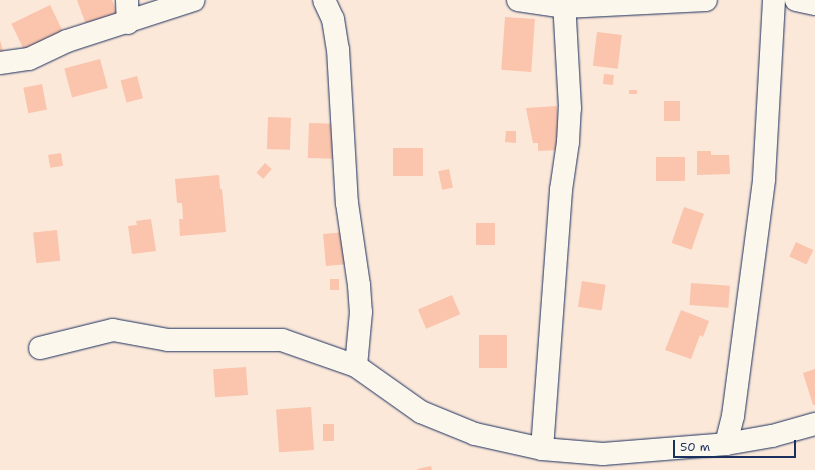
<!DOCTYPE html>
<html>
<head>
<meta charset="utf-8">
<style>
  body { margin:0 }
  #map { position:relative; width:815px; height:470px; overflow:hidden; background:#fbe8d9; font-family:"Shantell Sans",sans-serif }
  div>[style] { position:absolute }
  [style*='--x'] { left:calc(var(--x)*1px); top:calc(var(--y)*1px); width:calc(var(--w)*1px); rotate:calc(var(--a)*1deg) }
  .building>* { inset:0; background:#fac4ad; transform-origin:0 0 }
  .roads { filter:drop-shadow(0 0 1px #1b2f5e) drop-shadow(0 0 1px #1b2f5e) }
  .minor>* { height:22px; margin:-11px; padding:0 11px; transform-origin:11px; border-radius:11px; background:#fbf7ec }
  span { translate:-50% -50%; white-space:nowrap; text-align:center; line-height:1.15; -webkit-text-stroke:3.5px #fbf7ec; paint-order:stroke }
  .scale { position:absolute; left:673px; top:440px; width:123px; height:18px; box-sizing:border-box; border:2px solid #1b2f5e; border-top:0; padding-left:5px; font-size:12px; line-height:14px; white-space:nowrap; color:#1b2f5e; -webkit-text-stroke:3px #fbf7ec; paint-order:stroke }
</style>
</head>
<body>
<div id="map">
  <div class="building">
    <i style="clip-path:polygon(77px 0,112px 0,119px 19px,88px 30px)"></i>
    <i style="left:50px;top:5px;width:30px;height:43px;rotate:64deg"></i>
    <i style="left:505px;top:17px;width:30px;height:53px;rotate:4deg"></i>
    <i style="left:597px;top:32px;width:25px;height:34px;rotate:7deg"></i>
    <i style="clip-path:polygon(0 40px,4px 55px,0 56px)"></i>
    <i style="left:100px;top:59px;width:30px;height:37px;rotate:75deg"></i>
    <i style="left:604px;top:74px;width:10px;height:10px;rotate:6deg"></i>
    <i style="left:137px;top:76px;width:23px;height:17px;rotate:75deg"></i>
    <i style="left:42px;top:84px;width:26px;height:19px;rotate:79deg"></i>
    <i style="left:629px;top:90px;width:8px;height:4px"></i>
    <i style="left:664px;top:101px;width:16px;height:20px"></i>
    <i style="clip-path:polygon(557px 106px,560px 150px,538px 151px,538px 143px,533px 143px,526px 108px)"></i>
    <i style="left:268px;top:117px;width:23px;height:32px;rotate:2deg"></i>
    <i style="left:309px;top:123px;width:25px;height:35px;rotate:2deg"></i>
    <i style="clip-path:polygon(506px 131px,516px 131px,516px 143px,505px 142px)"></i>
    <i style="left:393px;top:148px;width:30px;height:28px"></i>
    <i style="clip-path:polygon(697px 151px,711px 151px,711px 155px,729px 155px,730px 174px,697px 175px)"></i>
    <i style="left:61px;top:153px;width:13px;height:13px;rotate:81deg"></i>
    <i style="left:685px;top:157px;width:24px;height:29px;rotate:90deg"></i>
    <i style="left:265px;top:163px;width:9px;height:13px;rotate:41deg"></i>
    <i style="left:449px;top:169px;width:19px;height:11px;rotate:78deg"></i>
    <i style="clip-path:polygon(219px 175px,220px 189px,222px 189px,226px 232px,180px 236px,179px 219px,183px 219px,182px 203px,177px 203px,175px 179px)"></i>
    <i style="left:684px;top:207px;width:21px;height:38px;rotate:19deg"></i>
    <i style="clip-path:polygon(151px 219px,156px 251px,132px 254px,128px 226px,137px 225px,136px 221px)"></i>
    <i style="left:476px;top:223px;width:19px;height:22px"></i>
    <i style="left:57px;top:230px;width:31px;height:24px;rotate:84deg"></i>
    <i style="left:346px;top:232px;width:32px;height:23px;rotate:85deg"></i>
    <i style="left:796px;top:242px;width:19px;height:16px;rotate:25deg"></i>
    <i style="left:339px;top:279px;width:11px;height:9px;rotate:90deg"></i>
    <i style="left:582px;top:281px;width:24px;height:26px;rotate:9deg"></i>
    <i style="left:691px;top:283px;width:39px;height:22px;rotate:4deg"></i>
    <i style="left:452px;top:295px;width:21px;height:37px;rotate:67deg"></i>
    <i style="clip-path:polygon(681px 310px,709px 321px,703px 337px,700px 335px,691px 359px,665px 350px)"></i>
    <i style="left:479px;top:335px;width:28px;height:33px"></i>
    <i style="left:246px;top:367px;width:28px;height:33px;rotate:86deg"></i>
    <i style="clip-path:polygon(815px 369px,815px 405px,813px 405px,803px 373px)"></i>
    <i style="left:311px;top:407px;width:43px;height:35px;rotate:86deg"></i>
    <i style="left:323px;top:424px;width:11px;height:17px"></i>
    <i style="clip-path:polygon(431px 466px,432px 470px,418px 470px,417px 469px)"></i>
  </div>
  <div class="roads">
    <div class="minor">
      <i style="--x:127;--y:0;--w:23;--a:88"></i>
      <i style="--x:324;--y:0;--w:21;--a:65"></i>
      <i style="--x:333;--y:19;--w:30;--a:81"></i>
      <i style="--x:338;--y:49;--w:154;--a:86.7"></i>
      <i style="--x:347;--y:203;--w:83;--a:81.7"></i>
      <i style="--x:359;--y:285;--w:27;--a:86"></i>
      <i style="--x:361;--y:312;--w:54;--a:95.3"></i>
      <i style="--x:518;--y:0;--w:48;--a:8.5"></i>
      <i style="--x:565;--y:7;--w:141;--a:-2.8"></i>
      <i style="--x:796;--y:0;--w:19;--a:12"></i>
      <i style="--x:0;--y:63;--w:29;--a:-8"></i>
      <i style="--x:29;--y:59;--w:42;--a:-25.3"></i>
      <i style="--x:67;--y:41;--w:133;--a:-17.9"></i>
      <i style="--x:40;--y:348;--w:75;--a:-13.9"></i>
      <i style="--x:113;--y:330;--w:56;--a:10.3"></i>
      <i style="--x:168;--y:340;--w:114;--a:0"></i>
      <i style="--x:282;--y:340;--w:78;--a:19.4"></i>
      <i style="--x:356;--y:366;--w:80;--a:35.3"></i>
      <i style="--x:421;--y:412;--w:58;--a:22.2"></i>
      <i style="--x:475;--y:434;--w:69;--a:12.6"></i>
      <i style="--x:542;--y:449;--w:61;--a:4.7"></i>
      <i style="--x:603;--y:454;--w:123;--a:-4.6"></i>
      <i style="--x:726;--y:444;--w:47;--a:-9.9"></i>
      <i style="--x:772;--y:436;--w:45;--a:-15.6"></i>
      <i style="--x:726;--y:444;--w:29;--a:-76"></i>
      <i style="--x:733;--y:416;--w:239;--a:-82.5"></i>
      <i style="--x:764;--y:179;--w:179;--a:-86.8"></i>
      <i style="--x:542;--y:449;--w:260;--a:-85.8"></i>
      <i style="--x:561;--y:190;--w:49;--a:-81.7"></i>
      <i style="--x:568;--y:142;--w:34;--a:-87"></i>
      <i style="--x:570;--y:108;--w:108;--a:-93.2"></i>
    </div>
  </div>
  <div class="scale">50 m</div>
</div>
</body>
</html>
